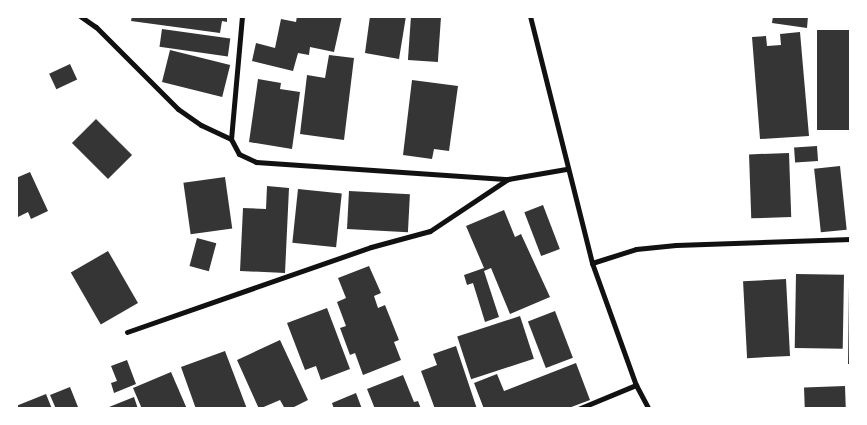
<!DOCTYPE html>
<html>
<head>
<meta charset="utf-8">
<style>
  body { margin:0 }
  #map { position:relative; width:867px; height:425px; overflow:hidden; background:#fff; font-family:"Source Serif 4",serif }
  div>[style] { position:absolute }
  [style*='--x'] { left:calc(var(--x)*1px); top:calc(var(--y)*1px); width:calc(var(--w)*1px); rotate:calc(var(--a)*1deg) }
  .building>* { inset:0; background:#353535; transform-origin:0 0 }
  .minor>* { height:5px; margin:-2.5px; padding:0 2.5px; transform-origin:2.5px; border-radius:2.5px; background:#111 }
  span { translate:-50% -50%; white-space:nowrap; text-align:center; line-height:1.15; -webkit-text-stroke:5px #fff; paint-order:stroke }
  .frame { position:absolute; inset:0; border:18px solid #fff; pointer-events:none }
</style>
</head>
<body>
<div id="map">
  <div class="building">
    <i style="clip-path:polygon(132px 16px,227px 16px,227px 22px,222px 21px,220px 33px,131px 21px)"></i>
    <i style="clip-path:polygon(297px 16px,342px 16px,334px 52px,310px 47px,309px 55px,298px 53px,293px 71px,252px 61px,256px 43px,275px 48px,281px 19px,296px 22px)"></i>
    <i style="clip-path:polygon(370px 16px,406px 16px,399px 59px,365px 53px)"></i>
    <i style="left:411px;top:16px;width:30px;height:44px;rotate:4deg"></i>
    <i style="clip-path:polygon(773px 16px,808px 16px,807px 28px,772px 23px)"></i>
    <i style="left:162px;top:29px;width:69px;height:18px;rotate:8deg"></i>
    <i style="left:851px;top:30px;width:100px;height:34px;rotate:90deg"></i>
    <i style="clip-path:polygon(800px 32px,809px 136px,760px 139px,752px 37px,766px 36px,767px 46px,781px 45px,780px 34px)"></i>
    <i style="left:170px;top:50px;width:62px;height:33px;rotate:14deg"></i>
    <i style="clip-path:polygon(329px 55px,354px 58px,344px 140px,300px 134px,307px 75px,325px 78px)"></i>
    <i style="left:70px;top:64px;width:17px;height:23px;rotate:65deg"></i>
    <i style="clip-path:polygon(258px 79px,281px 83px,280px 89px,300px 92px,292px 149px,249px 142px)"></i>
    <i style="clip-path:polygon(412px 80px,458px 86px,449px 151px,434px 149px,432px 159px,403px 155px)"></i>
    <i style="left:96px;top:119px;width:51px;height:34px;rotate:45deg"></i>
    <i style="left:817px;top:146px;width:15px;height:23px;rotate:86deg"></i>
    <i style="left:789px;top:153px;width:64px;height:40px;rotate:88deg"></i>
    <i style="left:840px;top:166px;width:64px;height:26px;rotate:84deg"></i>
    <i style="clip-path:polygon(30px 172px,48px 211px,31px 219px,28px 212px,16px 218px,16px 178px)"></i>
    <i style="left:225px;top:177px;width:52px;height:42px;rotate:82deg"></i>
    <i style="clip-path:polygon(267px 186px,289px 188px,285px 273px,240px 271px,243px 208px,266px 209px)"></i>
    <i style="left:298px;top:189px;width:44px;height:54px;rotate:6deg"></i>
    <i style="left:349px;top:191px;width:61px;height:38px;rotate:3deg"></i>
    <i style="left:543px;top:205px;width:47px;height:20px;rotate:69deg"></i>
    <i style="clip-path:polygon(504px 210px,515px 237px,521px 234px,550px 297px,510px 314px,491px 268px,484px 271px,499px 317px,485px 322px,473px 283px,467px 285px,464px 275px,484px 268px,466px 226px)"></i>
    <i style="left:197px;top:238px;width:20px;height:29px;rotate:15deg"></i>
    <i style="left:108px;top:251px;width:60px;height:43px;rotate:60deg"></i>
    <i style="clip-path:polygon(369px 266px,381px 293px,374px 296px,378px 308px,385px 305px,399px 340px,394px 342px,401px 360px,363px 375px,355px 353px,350px 355px,340px 328px,346px 326px,337px 302px,346px 298px,338px 278px)"></i>
    <i style="left:796px;top:274px;width:48px;height:74px;rotate:1deg"></i>
    <i style="left:786px;top:279px;width:77px;height:43px;rotate:87deg"></i>
    <i style="clip-path:polygon(849px 285px,851px 285px,851px 364px,848px 364px)"></i>
    <i style="clip-path:polygon(327px 308px,350px 369px,321px 380px,316px 366px,305px 370px,287px 323px)"></i>
    <i style="left:555px;top:311px;width:50px;height:29px;rotate:69deg"></i>
    <i style="left:520px;top:316px;width:45px;height:66px;rotate:72deg"></i>
    <i style="clip-path:polygon(280px 340px,308px 400px,290px 409px,285px 409px,280px 400px,259px 409px,237px 360px)"></i>
    <i style="clip-path:polygon(456px 346px,477px 409px,435px 409px,421px 371px,437px 365px,433px 354px)"></i>
    <i style="clip-path:polygon(225px 351px,247px 409px,196px 409px,181px 367px)"></i>
    <i style="clip-path:polygon(127px 360px,136px 384px,114px 393px,111px 383px,117px 381px,111px 366px)"></i>
    <i style="clip-path:polygon(576px 363px,590px 400px,566px 409px,484px 409px,474px 383px,497px 374px,504px 391px)"></i>
    <i style="clip-path:polygon(171px 372px,187px 409px,142px 409px,133px 388px)"></i>
    <i style="clip-path:polygon(403px 375px,414px 402px,418px 401px,421px 409px,375px 409px,367px 389px)"></i>
    <i style="left:845px;top:386px;width:23px;height:41px;rotate:88deg"></i>
    <i style="clip-path:polygon(70px 387px,78px 407px,56px 409px,50px 395px)"></i>
    <i style="clip-path:polygon(356px 393px,362px 409px,334px 409px,332px 403px)"></i>
    <i style="clip-path:polygon(46px 394px,52px 409px,17px 409px,16px 406px)"></i>
    <i style="clip-path:polygon(134px 397px,138px 409px,104px 409px)"></i>
  </div>
  <div class="minor">
    <i style="--x:80;--y:16;--w:19;--a:35"></i>
    <i style="--x:96;--y:27;--w:116;--a:45"></i>
    <i style="--x:178;--y:109;--w:28;--a:35"></i>
    <i style="--x:201;--y:125;--w:33;--a:25"></i>
    <i style="--x:242;--y:16;--w:123;--a:95.1"></i>
    <i style="--x:231;--y:139;--w:17;--a:62"></i>
    <i style="--x:239;--y:154;--w:19;--a:25"></i>
    <i style="--x:256;--y:162;--w:253;--a:3.9"></i>
    <i style="--x:508;--y:179;--w:59;--a:-9.8"></i>
    <i style="--x:530;--y:16;--w:255;--a:75.9"></i>
    <i style="--x:592;--y:263;--w:130;--a:70.2"></i>
    <i style="--x:636;--y:385;--w:27;--a:62"></i>
    <i style="--x:592;--y:263;--w:46;--a:-17.7"></i>
    <i style="--x:636;--y:249;--w:40;--a:-5.7"></i>
    <i style="--x:676;--y:245;--w:175;--a:-2"></i>
    <i style="--x:127;--y:332;--w:258;--a:-19.2"></i>
    <i style="--x:371;--y:247;--w:61;--a:-15.2"></i>
    <i style="--x:430;--y:231;--w:94;--a:-33.7"></i>
    <i style="--x:578;--y:409;--w:63;--a:-22.5"></i>
  </div>
  <div class="frame"></div>
</div>
</body>
</html>
